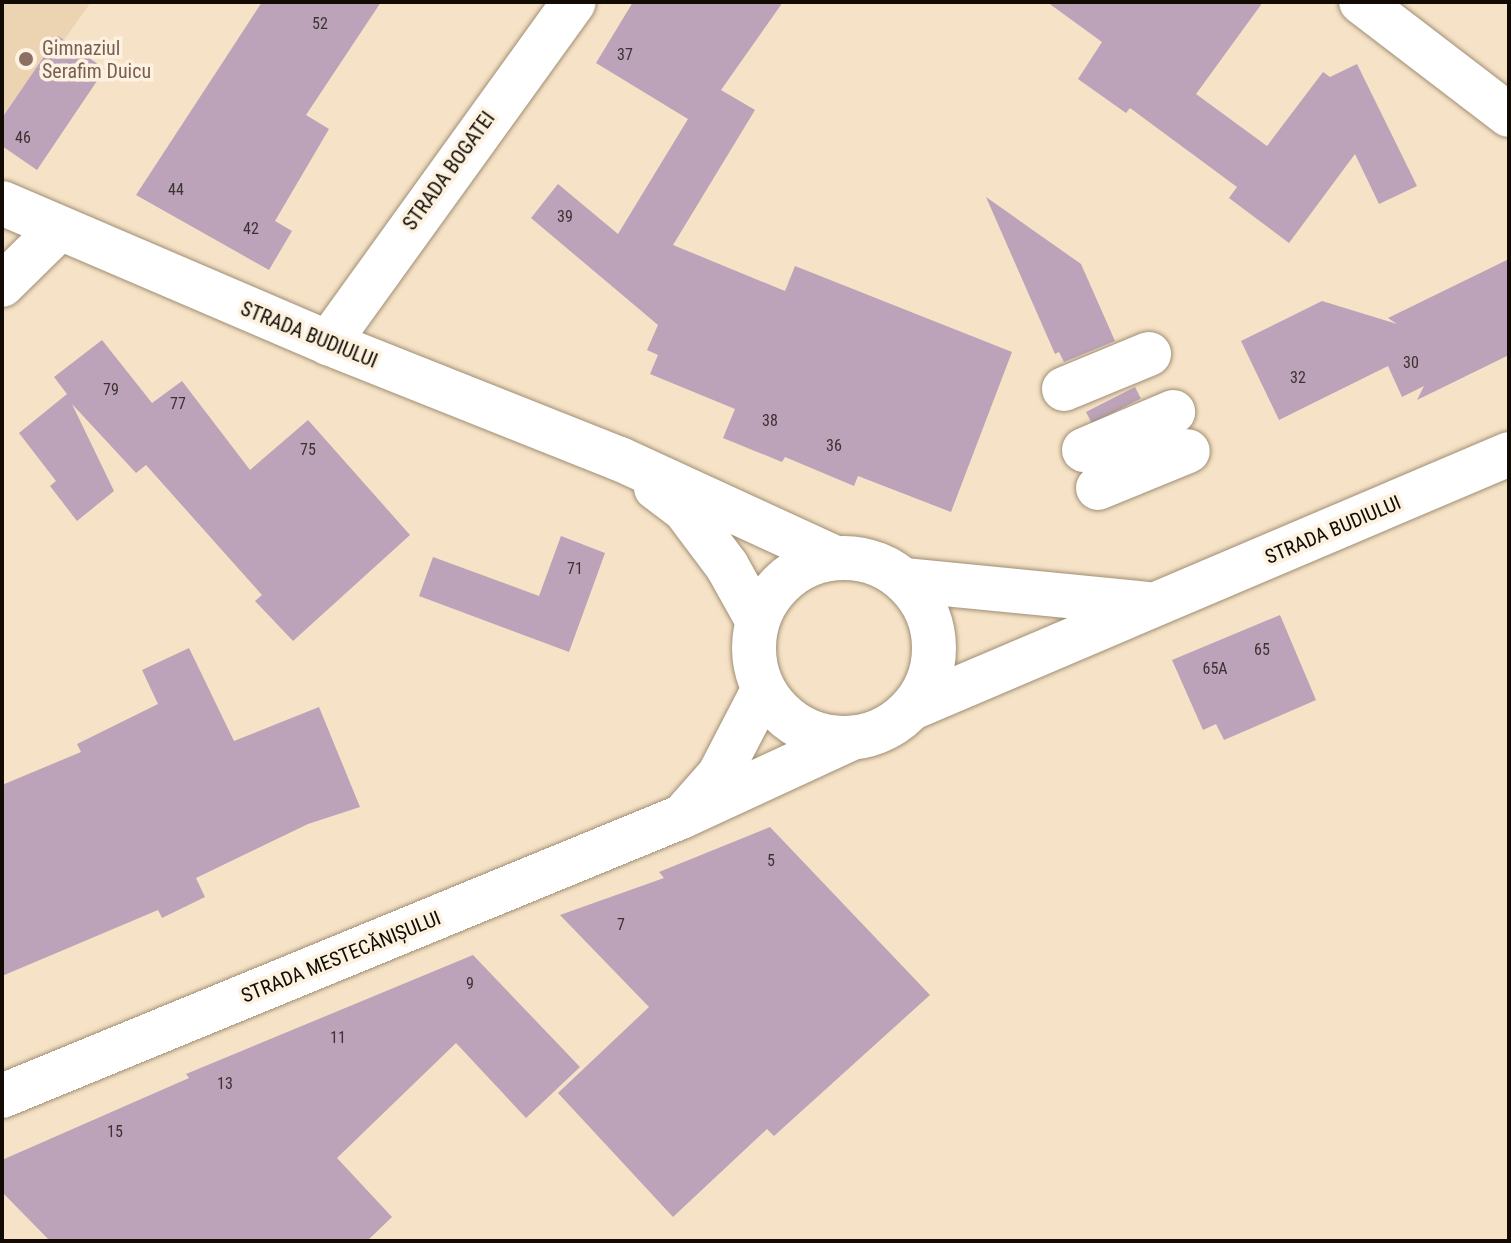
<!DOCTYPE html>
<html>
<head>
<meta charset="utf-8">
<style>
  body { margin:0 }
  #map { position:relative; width:1511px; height:1243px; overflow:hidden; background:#f6e2c6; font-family:"Roboto Condensed",sans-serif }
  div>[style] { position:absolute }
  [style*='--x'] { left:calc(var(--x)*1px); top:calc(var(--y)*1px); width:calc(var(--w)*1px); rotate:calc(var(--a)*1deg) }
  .built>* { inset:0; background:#ecd4b2 }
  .building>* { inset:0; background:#bca3ba; transform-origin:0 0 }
  .roads { filter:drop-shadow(0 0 2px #9f8e74) drop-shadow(0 0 2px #9f8e74) }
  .minor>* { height:44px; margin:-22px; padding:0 22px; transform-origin:22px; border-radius:22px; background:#fff }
  .major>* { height:44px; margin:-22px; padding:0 22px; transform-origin:22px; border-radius:22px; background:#fff }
  .major>.ring { margin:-22px; padding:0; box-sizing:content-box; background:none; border:44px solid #fff; border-radius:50% }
  .dots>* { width:22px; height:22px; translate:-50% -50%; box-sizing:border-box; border:4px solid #fdf1e0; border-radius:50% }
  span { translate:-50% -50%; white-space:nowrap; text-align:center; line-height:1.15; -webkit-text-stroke:7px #fdf1e0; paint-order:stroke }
  .number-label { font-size:16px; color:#3c3131 }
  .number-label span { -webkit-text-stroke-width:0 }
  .education-label { font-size:20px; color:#785e54 }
  .left { translate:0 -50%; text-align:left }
  .street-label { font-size:20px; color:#110b03 }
  .frame { position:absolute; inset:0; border:4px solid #110b03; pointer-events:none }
</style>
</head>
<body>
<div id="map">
  <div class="built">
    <i style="clip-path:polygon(2px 2px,91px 2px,8px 119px,2px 116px)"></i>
  </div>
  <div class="building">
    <i style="clip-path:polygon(262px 2px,381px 2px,306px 115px,329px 129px,275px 221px,292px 231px,269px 270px,136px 195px)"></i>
    <i style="clip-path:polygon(633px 2px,783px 2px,721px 90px,755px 110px,673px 245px,785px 291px,795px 266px,1012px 352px,951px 512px,858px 476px,854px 486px,785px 457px,782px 462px,723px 438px,735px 409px,650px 374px,658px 355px,647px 350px,658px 325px,531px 218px,558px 184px,618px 234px,688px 119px,596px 63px)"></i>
    <i style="clip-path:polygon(1047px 2px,1263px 2px,1196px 94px,1267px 146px,1323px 72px,1330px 77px,1357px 64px,1417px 186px,1379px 204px,1355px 154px,1289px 243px,1229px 198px,1237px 187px,1130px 108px,1126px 113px,1078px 79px,1102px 42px)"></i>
    <i style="clip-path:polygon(58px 36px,105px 69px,37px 170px,2px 146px,2px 118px)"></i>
    <i style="clip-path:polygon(986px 197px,1081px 264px,1115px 341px,1064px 362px,1059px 352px,1055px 354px)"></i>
    <i style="clip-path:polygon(1509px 259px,1509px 355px,1417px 400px,1424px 386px,1402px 397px,1388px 366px,1279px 420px,1241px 341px,1322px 301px,1397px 324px,1388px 318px)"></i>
    <i style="clip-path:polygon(102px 340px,152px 403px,182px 381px,250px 470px,308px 420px,410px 535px,293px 641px,255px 601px,262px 595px,146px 465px,136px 473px,72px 404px,114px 491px,77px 521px,50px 486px,56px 481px,19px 433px,67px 394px,54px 377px)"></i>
    <i style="left:1135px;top:387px;width:13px;height:55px;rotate:63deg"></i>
    <i style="clip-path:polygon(561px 536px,605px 553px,569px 652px,419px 596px,433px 557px,539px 596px)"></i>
    <i style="clip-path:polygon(1280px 615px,1316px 700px,1224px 740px,1216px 724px,1203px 730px,1172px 660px)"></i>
    <i style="clip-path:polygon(189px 648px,234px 741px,319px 707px,360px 807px,308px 824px,196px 878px,205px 897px,162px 918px,158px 910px,2px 976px,2px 785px,81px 752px,77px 744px,158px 704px,142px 670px)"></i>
    <i style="clip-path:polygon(770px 827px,930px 995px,774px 1136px,767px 1129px,673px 1217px,558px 1093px,649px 1007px,560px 915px,664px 878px,659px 872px)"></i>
    <i style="clip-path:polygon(473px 955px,580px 1067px,526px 1118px,456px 1043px,337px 1158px,392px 1217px,367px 1241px,50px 1241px,2px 1192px,2px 1160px,189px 1078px,186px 1074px)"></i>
  </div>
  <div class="roads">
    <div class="minor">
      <i style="--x:1361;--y:2;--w:186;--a:37.4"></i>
      <i style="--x:2;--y:285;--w:78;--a:-44.5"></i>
      <i style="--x:328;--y:343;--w:420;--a:-54.2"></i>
      <i style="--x:1064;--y:389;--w:92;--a:-22.4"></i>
      <i style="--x:1084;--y:450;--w:97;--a:-23.1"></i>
      <i style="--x:1098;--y:488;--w:97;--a:-22.3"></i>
    </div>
    <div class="major">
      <i style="--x:2;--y:203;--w:355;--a:23.2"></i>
      <i style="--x:328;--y:343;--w:314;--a:21.7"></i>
      <i style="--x:620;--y:459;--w:237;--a:24.7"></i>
      <i style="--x:656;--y:488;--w:36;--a:37"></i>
      <i style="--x:685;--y:510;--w:70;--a:53.1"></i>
      <i style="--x:727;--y:566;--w:62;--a:60.9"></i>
      <i class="ring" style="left:754px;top:558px;width:136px;height:136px"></i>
      <i style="--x:904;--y:580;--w:244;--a:5.6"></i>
      <i style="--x:912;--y:708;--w:649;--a:-23.05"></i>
      <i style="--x:688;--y:810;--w:47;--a:-48.5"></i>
      <i style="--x:719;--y:775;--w:96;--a:-62.6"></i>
      <i style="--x:2;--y:1096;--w:734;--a:-22.34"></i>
      <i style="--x:681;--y:817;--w:186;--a:-24.8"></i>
    </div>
  </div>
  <div class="dots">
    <i style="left:26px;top:59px;background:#8d6e63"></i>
  </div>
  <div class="number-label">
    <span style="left:320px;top:24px">52</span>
    <span style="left:625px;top:55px">37</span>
    <span style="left:23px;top:138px">46</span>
    <span style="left:176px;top:190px">44</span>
    <span style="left:565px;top:217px">39</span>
    <span style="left:251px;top:229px">42</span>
    <span style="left:1411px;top:363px">30</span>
    <span style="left:1298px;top:378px">32</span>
    <span style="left:111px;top:390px">79</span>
    <span style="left:178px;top:404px">77</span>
    <span style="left:770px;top:421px">38</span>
    <span style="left:834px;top:446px">36</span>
    <span style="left:308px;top:450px">75</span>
    <span style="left:575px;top:569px">71</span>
    <span style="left:1262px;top:650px">65</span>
    <span style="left:1215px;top:669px">65A</span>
    <span style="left:771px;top:861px">5</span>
    <span style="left:621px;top:925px">7</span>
    <span style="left:470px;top:984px">9</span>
    <span style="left:338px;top:1038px">11</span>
    <span style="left:225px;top:1084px">13</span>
    <span style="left:115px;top:1132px">15</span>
  </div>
  <div class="education-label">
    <span class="left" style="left:42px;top:60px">Gimnaziul<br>Serafim Duicu</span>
  </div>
  <div class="street-label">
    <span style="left:449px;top:171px;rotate:-54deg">STRADA BOGATEI</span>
    <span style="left:309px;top:335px;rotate:22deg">STRADA BUDIULUI</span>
    <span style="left:1333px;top:530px;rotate:-23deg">STRADA BUDIULUI</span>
    <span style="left:341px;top:957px;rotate:-22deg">STRADA MESTECĂNIȘULUI</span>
  </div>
  <div class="frame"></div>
</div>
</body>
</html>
